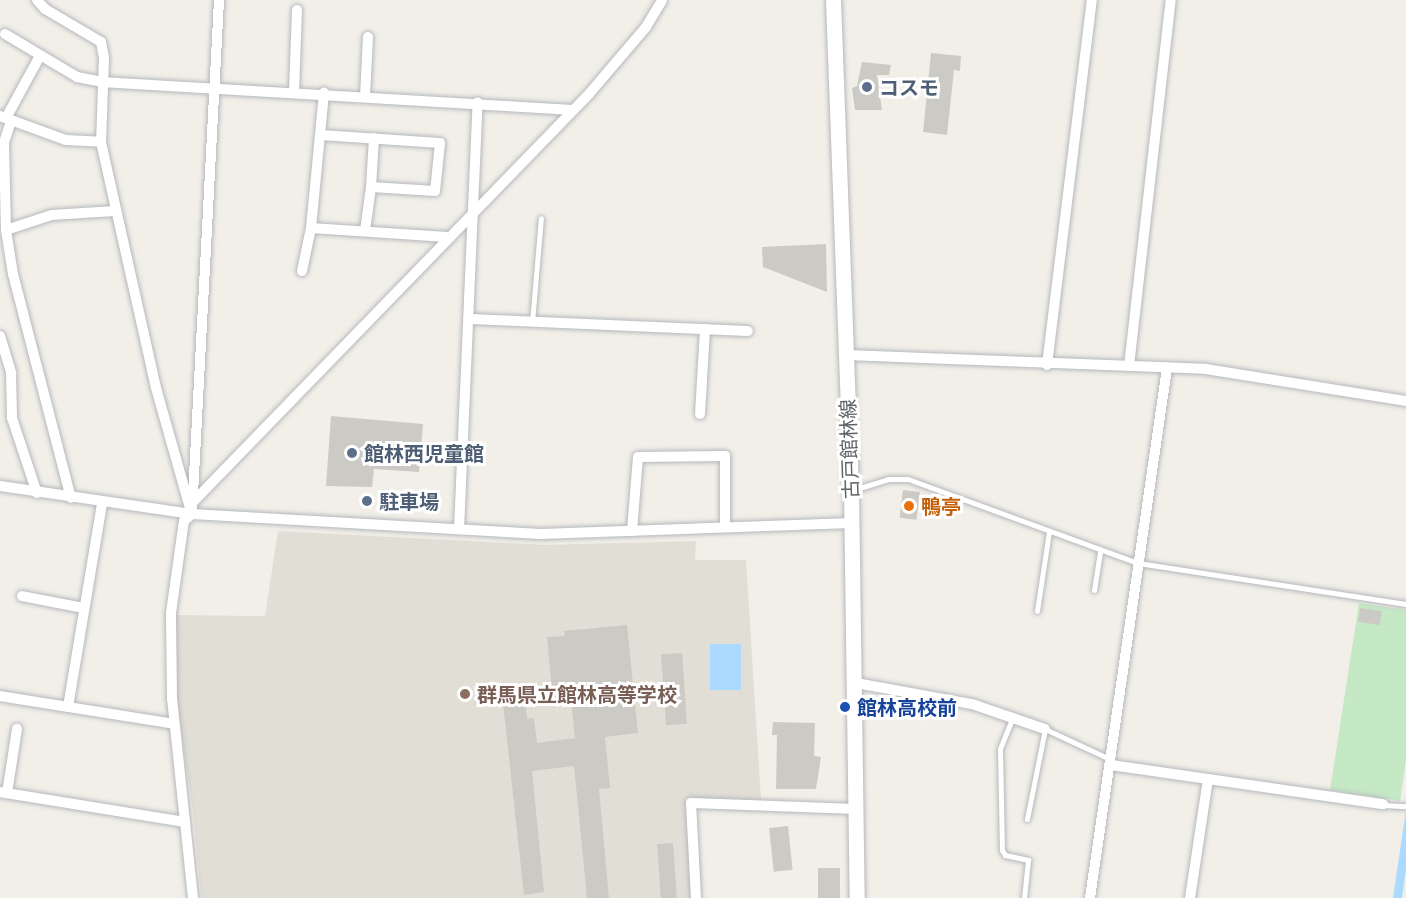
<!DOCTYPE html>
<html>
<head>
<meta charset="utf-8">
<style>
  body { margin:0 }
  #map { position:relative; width:1406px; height:898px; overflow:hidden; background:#f1efe8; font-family:"Archivo Narrow","Noto Sans JP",sans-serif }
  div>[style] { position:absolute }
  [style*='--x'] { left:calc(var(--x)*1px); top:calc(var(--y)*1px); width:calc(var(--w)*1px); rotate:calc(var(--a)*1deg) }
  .education>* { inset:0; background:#e1ded6 }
  .green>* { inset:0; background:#c5e8c5 }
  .water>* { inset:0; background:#aadaff; transform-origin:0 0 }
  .building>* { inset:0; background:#cccac5; transform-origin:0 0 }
  .roads { filter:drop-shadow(0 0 2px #b5b8bc) drop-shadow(0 0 2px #b5b8bc) }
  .service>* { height:5px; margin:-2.5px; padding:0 2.5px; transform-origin:2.5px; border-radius:2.5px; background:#fff }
  .minor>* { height:10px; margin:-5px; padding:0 5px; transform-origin:5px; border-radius:5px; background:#fff }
  .secondary>* { height:15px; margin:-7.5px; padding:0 7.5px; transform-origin:7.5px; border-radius:7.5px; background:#fff }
  .dots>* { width:16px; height:16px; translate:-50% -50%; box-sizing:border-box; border:3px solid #fff; border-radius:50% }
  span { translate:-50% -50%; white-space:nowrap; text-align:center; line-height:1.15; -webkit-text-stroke:6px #fff; paint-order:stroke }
  .service-label { font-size:20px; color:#4e5e75; font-weight:700 }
  .left { translate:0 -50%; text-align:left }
  .street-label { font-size:20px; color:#5f6368 }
  .food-label { font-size:20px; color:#c56008; font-weight:700 }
  .education-label { font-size:20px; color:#785e54; font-weight:700 }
  .transit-label { font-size:20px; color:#164399; font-weight:700 }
</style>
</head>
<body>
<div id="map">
  <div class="education">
    <i style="clip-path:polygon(278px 531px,544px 545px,696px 541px,695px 560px,746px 560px,761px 800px,685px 798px,692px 898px,201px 898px,194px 819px,172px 667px,176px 615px,265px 616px)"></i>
  </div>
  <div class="green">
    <i style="clip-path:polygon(1359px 603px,1406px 610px,1406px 760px,1400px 801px,1330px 790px)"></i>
  </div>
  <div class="water">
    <i style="left:710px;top:644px;width:31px;height:46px"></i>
    <i style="clip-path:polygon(1406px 810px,1406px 869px,1402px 898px,1393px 898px)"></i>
  </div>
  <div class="building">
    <i style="clip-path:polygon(931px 53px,961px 56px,960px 71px,954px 70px,947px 135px,923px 132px)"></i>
    <i style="clip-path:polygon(862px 62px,891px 65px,889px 75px,877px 75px,882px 110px,855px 110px,852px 88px,857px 86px)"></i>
    <i style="clip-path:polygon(826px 244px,827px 292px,763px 267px,762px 247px)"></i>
    <i style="clip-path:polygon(331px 416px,423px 424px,419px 472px,374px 469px,372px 487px,326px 486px)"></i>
    <i style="left:903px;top:490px;width:17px;height:28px;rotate:7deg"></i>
    <i style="left:1360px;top:608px;width:22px;height:14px;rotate:8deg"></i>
    <i style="clip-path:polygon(627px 625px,638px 733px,605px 737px,610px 788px,599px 789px,609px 898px,587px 898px,574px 766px,532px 771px,544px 892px,524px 895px,502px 694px,525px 695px,527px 719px,534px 718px,537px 743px,575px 738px,571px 699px,553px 701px,547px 637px,565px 636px,564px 631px)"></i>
    <i style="left:682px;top:653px;width:71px;height:21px;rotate:86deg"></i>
    <i style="clip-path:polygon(773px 722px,815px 723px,814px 756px,821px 757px,816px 789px,776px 789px,777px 735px,772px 735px)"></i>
    <i style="left:788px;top:826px;width:44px;height:19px;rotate:84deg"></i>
    <i style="left:673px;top:843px;width:55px;height:16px;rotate:86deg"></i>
    <i style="left:818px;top:868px;width:22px;height:30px"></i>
  </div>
  <div class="roads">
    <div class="service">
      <i style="--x:532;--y:322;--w:104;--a:-85.1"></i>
      <i style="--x:853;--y:490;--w:37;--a:-17"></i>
      <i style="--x:888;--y:479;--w:20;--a:0"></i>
      <i style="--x:908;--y:479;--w:245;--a:20.1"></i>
      <i style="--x:1138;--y:563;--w:271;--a:8.7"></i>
      <i style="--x:1094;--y:590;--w:38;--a:-81"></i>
      <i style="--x:1037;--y:611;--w:80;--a:-81.4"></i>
      <i style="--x:1012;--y:719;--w:32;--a:112"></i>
      <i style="--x:1000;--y:749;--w:101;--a:88.9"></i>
      <i style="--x:1002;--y:850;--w:6;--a:59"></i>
      <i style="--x:1005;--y:855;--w:24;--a:12"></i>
      <i style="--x:1028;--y:860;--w:38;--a:96"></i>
      <i style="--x:1384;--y:805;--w:22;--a:3"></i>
      <i style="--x:1027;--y:819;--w:92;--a:-78.7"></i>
      <i style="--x:1045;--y:729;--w:72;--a:24.8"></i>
    </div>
    <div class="minor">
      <i style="--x:37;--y:0;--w:12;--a:48"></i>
      <i style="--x:45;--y:9;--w:65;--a:30.5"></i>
      <i style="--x:101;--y:42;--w:16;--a:79"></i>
      <i style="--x:104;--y:58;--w:84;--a:92"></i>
      <i style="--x:101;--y:142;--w:252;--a:77.4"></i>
      <i style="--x:156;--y:388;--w:125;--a:74.2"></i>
      <i style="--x:5;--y:34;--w:84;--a:30.8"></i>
      <i style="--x:77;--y:77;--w:25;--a:11"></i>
      <i style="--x:102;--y:82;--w:471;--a:3.4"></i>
      <i style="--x:294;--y:92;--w:82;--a:-87.9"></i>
      <i style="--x:365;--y:96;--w:59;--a:-87.1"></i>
      <i style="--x:0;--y:116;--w:70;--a:20"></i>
      <i style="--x:66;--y:140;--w:35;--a:3"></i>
      <i style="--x:6;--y:118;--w:71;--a:-61.3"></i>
      <i style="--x:11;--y:121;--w:23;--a:108"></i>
      <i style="--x:4;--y:143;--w:87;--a:88.7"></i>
      <i style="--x:6;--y:230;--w:45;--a:81"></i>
      <i style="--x:13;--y:274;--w:231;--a:75.5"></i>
      <i style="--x:321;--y:135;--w:119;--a:3.8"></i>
      <i style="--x:440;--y:143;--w:48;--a:95.9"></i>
      <i style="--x:435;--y:191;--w:64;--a:-176.4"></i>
      <i style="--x:371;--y:187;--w:44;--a:97.8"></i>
      <i style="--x:371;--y:187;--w:49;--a:-86.5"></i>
      <i style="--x:311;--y:228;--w:136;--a:3.8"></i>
      <i style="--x:6;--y:230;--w:48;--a:-18.1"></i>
      <i style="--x:52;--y:215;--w:62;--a:-3.7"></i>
      <i style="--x:302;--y:271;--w:44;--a:-78.2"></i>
      <i style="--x:311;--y:228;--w:136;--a:-84.5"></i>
      <i style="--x:470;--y:319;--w:278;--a:2.5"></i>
      <i style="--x:0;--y:336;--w:39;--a:73"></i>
      <i style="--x:11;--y:373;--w:45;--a:88.7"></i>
      <i style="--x:12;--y:418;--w:79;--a:71.6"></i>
      <i style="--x:845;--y:355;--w:361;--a:2.2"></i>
      <i style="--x:1206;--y:369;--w:203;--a:9.1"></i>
      <i style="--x:1047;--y:365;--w:368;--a:-83"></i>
      <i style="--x:1129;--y:366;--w:368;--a:-83.5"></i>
      <i style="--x:700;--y:414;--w:85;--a:-86.6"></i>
      <i style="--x:0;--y:486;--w:194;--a:8.3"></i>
      <i style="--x:192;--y:514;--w:349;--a:3.3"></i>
      <i style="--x:540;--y:534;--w:312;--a:-2"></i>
      <i style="--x:193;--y:502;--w:569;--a:-45.86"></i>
      <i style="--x:589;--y:94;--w:88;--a:-49.6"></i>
      <i style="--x:646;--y:27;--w:31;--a:-59"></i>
      <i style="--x:459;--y:529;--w:427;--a:-87.5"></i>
      <i style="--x:632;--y:531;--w:74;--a:-85.4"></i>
      <i style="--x:638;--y:457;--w:87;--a:-0.7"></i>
      <i style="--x:725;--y:456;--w:71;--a:90"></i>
      <i style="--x:22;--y:596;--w:63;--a:11"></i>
      <i style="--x:856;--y:683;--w:118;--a:10.3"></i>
      <i style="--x:972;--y:704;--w:77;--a:18.9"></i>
      <i style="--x:0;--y:696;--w:176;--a:9.1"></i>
      <i style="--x:68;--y:707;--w:206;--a:-80.5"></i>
      <i style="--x:1111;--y:765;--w:275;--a:8.2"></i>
      <i style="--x:0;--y:792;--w:187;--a:9.2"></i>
      <i style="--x:7;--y:793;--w:65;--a:-81.1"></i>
      <i style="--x:193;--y:898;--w:200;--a:-96"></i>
      <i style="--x:172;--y:699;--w:86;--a:-90.7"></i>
      <i style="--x:171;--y:613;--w:93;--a:-82"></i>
      <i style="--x:184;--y:521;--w:11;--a:-41"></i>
      <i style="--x:192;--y:514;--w:515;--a:-86.99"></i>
      <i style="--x:696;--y:898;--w:95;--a:-93"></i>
      <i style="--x:691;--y:803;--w:167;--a:2.1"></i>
      <i style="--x:1090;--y:898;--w:536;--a:-81.73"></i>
      <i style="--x:1190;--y:898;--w:120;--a:-81.4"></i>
    </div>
    <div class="secondary">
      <i style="--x:833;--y:0;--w:490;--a:87.9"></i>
      <i style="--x:851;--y:490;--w:408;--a:89.2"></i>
    </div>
  </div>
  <div class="dots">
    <i style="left:867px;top:87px;background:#5c6f8a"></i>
    <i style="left:352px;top:453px;background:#5c6f8a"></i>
    <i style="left:367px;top:501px;background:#5c6f8a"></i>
    <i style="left:909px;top:506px;background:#e8710a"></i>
    <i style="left:465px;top:694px;background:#8d6e63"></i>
    <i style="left:845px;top:707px;background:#1a4fb4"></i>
  </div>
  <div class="service-label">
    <span class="left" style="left:879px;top:87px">コスモ</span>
    <span class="left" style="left:364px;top:453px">館林西児童館</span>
    <span class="left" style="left:379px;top:501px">駐車場</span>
  </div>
  <div class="street-label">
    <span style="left:849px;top:449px;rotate:-92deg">古戸館林線</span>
  </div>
  <div class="food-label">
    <span class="left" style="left:921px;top:506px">鴨亭</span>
  </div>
  <div class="education-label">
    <span class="left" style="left:477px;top:694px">群馬県立館林高等学校</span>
  </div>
  <div class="transit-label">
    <span class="left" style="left:857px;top:707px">館林高校前</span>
  </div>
</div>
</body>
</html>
